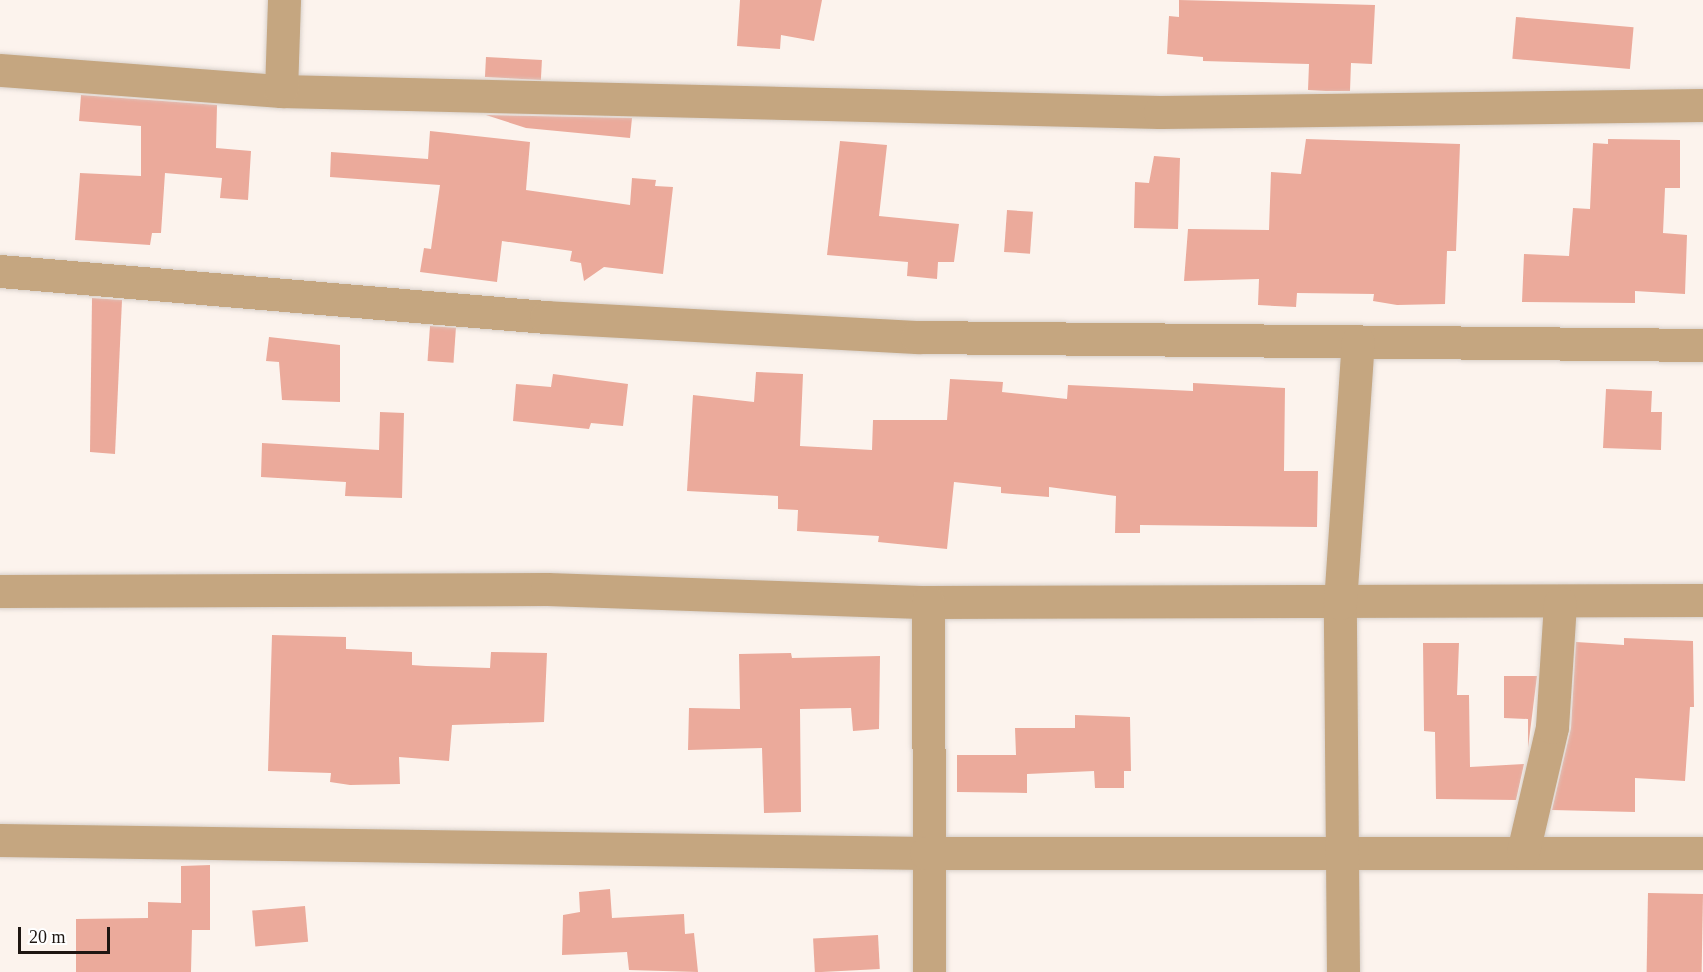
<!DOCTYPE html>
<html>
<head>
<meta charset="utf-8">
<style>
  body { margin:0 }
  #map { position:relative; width:1703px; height:972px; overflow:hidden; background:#fcf3ed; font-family:"Times New Roman",serif }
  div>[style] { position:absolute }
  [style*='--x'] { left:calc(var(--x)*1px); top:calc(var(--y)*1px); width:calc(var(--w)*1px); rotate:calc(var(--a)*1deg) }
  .building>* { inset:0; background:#ebaa9b; transform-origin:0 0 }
  .roads { filter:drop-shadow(0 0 2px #d8d0ca) drop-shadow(0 0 2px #d8d0ca) }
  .minor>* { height:33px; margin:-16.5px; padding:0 16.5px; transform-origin:16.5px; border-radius:16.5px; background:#c5a680 }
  span { translate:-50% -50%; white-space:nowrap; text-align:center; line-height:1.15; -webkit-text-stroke:5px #fff; paint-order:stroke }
  .scale { position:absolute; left:18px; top:927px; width:92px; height:27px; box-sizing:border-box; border:3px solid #1e1612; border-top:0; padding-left:8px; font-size:18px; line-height:21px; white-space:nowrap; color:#1e1612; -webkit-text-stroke:4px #fff; paint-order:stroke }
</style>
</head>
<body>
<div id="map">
  <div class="building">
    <i style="clip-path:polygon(740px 0,822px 0,814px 41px,781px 35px,780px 49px,737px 46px)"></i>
    <i style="clip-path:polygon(1179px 0,1375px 5px,1372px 64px,1351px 63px,1350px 91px,1326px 91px,1308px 90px,1309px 64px,1203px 61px,1203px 57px,1167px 54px,1169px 16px,1179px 17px)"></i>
    <i style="left:1516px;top:17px;width:118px;height:42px;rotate:5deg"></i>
    <i style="left:486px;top:57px;width:56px;height:20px;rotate:3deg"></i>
    <i style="clip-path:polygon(81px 95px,217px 105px,216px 148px,251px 151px,248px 200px,220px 198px,222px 178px,165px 173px,161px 233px,152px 233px,150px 245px,75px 240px,80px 173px,141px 176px,141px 126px,79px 121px)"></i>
    <i style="clip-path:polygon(486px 115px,632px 118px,630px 138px,526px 128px)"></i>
    <i style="clip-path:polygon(430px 131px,530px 142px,526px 190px,630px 205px,632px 178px,656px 180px,655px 186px,673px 187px,663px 274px,604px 267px,584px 281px,581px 263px,570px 261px,572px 251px,502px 241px,497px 282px,420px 272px,424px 248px,431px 249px,440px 185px,330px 177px,331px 152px,428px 159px)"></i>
    <i style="clip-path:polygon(1306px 139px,1460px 144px,1456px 251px,1447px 251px,1445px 304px,1397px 305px,1373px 301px,1374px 294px,1297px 293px,1296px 307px,1258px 305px,1259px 279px,1184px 281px,1188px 229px,1269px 230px,1271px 172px,1301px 174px)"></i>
    <i style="clip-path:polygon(1608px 139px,1680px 140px,1680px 188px,1665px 188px,1663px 233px,1687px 235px,1685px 294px,1635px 291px,1635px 303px,1522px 302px,1524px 254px,1569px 256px,1573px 208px,1590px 209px,1593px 143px,1608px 144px)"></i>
    <i style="clip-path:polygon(840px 141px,887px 145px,879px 216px,959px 224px,954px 262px,938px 262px,937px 279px,907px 276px,908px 262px,827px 255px)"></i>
    <i style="clip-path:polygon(1154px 156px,1180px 158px,1178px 229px,1134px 228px,1135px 182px,1149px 183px)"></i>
    <i style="left:1007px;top:210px;width:26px;height:42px;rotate:4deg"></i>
    <i style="clip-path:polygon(92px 298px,122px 300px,115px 454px,90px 452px)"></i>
    <i style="left:430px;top:326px;width:26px;height:35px;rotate:4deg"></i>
    <i style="clip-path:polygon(269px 337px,340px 345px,340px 402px,282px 400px,279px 362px,266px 361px)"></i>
    <i style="clip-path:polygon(756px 372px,803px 374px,800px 446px,872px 450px,873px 420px,947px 420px,950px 379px,1003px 382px,1002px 392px,1067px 399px,1068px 385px,1193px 391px,1193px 383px,1285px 388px,1284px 471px,1318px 471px,1317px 527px,1140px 525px,1140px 533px,1115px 533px,1116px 496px,1049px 487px,1049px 497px,1001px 493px,1001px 487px,954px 482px,947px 549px,878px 542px,879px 536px,797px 531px,798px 510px,778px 509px,778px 496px,687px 491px,693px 395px,754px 402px)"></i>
    <i style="clip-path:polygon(553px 374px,628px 384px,623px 426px,591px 423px,589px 429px,513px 421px,516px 384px,551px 387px)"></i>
    <i style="clip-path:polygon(1606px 389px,1652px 391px,1651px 412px,1662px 412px,1661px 450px,1603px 448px)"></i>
    <i style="clip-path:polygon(380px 412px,404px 413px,402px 498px,345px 496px,346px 482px,261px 477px,262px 443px,379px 450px)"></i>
    <i style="clip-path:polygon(272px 635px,346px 637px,346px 649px,412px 652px,412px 665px,426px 666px,490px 668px,491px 652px,547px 653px,544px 722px,452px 725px,449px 761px,399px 757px,400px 784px,350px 785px,330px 782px,331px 773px,268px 771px)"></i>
    <i style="clip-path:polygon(1624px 638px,1693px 641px,1694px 707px,1690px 707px,1685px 781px,1635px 778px,1635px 812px,1552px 810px,1571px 728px,1576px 642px,1624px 645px)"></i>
    <i style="clip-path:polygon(1423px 643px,1459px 643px,1457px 695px,1469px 695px,1470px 767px,1524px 764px,1516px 800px,1436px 799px,1435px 732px,1424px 731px)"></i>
    <i style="clip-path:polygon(791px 653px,792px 658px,880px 656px,879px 729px,853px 731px,851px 708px,800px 709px,801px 812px,764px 813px,762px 748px,688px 750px,689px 708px,740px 709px,739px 654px)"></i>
    <i style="clip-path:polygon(1504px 676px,1537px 676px,1528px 748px,1528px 719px,1504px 718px)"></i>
    <i style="clip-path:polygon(1075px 715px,1130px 717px,1131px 771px,1124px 771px,1124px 788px,1095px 788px,1094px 771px,1027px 774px,1027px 793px,957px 792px,957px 755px,1016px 755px,1015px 728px,1075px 728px)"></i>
    <i style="clip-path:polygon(210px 865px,210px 930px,192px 930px,191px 972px,76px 972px,76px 919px,148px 918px,148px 902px,181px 903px,181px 866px)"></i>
    <i style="clip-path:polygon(610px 889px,612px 918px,684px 914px,685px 934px,694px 933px,698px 972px,629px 970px,627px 952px,562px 955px,563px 915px,580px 912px,579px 892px)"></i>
    <i style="left:1648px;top:893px;width:55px;height:79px;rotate:1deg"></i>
    <i style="left:305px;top:906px;width:36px;height:53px;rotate:85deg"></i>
    <i style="left:878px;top:935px;width:34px;height:65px;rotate:87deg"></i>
  </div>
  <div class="roads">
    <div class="minor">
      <i style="--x:0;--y:70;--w:282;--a:4.3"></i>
      <i style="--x:281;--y:91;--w:879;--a:1.37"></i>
      <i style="--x:1160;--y:112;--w:543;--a:-0.74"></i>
      <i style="--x:281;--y:91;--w:91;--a:-88.1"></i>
      <i style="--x:0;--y:271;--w:548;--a:4.82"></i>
      <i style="--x:546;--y:317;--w:372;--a:3.1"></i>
      <i style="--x:917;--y:337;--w:786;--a:0.58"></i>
      <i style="--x:0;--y:591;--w:547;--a:-0.21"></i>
      <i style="--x:547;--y:589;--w:381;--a:2"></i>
      <i style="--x:928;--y:602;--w:775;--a:-0.15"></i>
      <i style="--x:928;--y:602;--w:370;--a:89.8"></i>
      <i style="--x:0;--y:840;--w:926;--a:0.8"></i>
      <i style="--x:926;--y:853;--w:777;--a:0"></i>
      <i style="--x:1523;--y:852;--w:128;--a:-76.9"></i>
      <i style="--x:1552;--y:727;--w:124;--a:-86.3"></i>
      <i style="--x:1343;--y:972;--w:369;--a:-90.5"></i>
      <i style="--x:1340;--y:603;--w:262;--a:-86.1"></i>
    </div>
  </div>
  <div class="scale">20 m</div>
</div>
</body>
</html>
